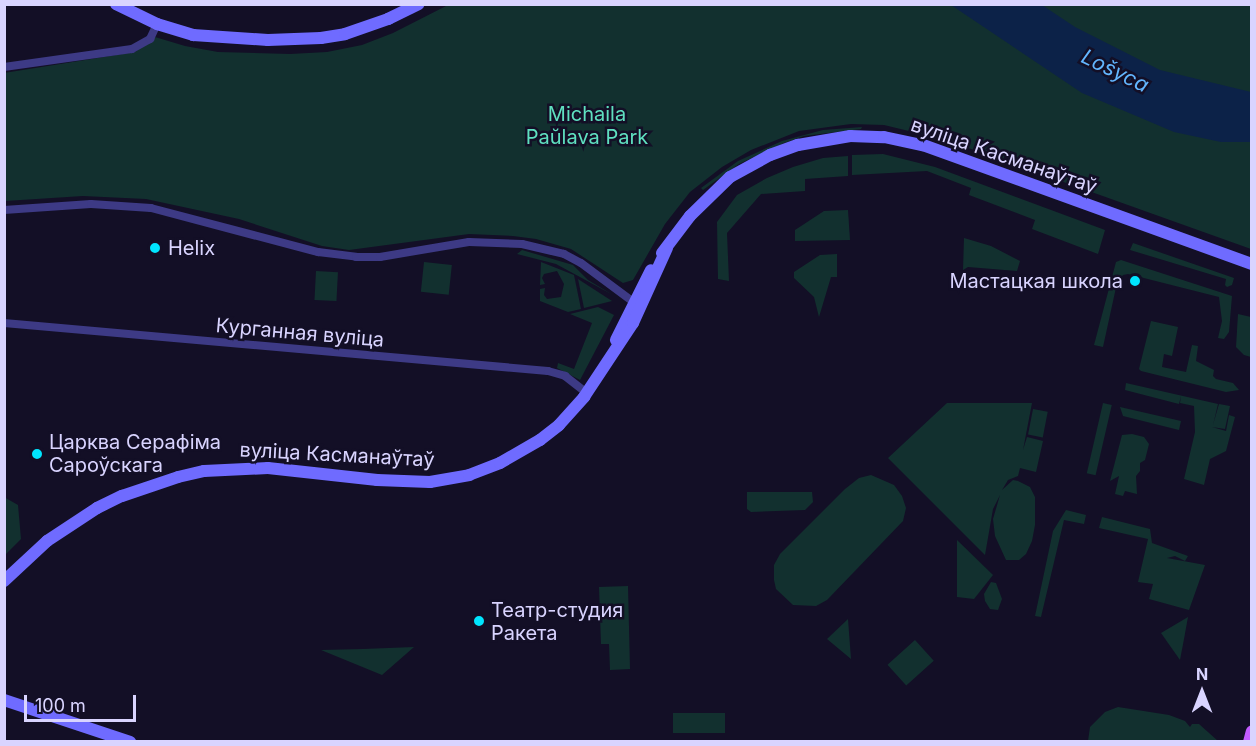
<!DOCTYPE html>
<html>
<head>
<meta charset="utf-8">
<style>
  body { margin:0 }
  #map { position:relative; width:1256px; height:746px; overflow:hidden; background:#130f26; font-family:Inter,sans-serif }
  div>[style] { position:absolute }
  [style*='--x'] { left:calc(var(--x)*1px); top:calc(var(--y)*1px); width:calc(var(--w)*1px); rotate:calc(var(--a)*1deg) }
  .green>* { inset:0; background:#12302f; transform-origin:0 0 }
  .water>* { inset:0; background:#0c2248 }
  .street>* { height:8px; margin:-4px; padding:0 4px; transform-origin:4px; border-radius:4px; background:#3d3a85 }
  .secondary>* { height:12px; margin:-6px; padding:0 6px; transform-origin:6px; border-radius:6px; background:#6f6bff }
  .primary>* { height:12px; margin:-6px; padding:0 6px; transform-origin:6px; border-radius:6px; background:#c25bff }
  .dots>* { width:16px; height:16px; translate:-50% -50%; box-sizing:border-box; border:3px solid #130f26; border-radius:50% }
  span { translate:-50% -50%; white-space:nowrap; text-align:center; line-height:1.15; -webkit-text-stroke:5px #130f26; paint-order:stroke }
  .park-label { font-size:20px; color:#5fe0c0 }
  .street-label { font-size:20px; color:#d9d4ff }
  .poi-label { font-size:20px; color:#d9d4ff }
  .left { translate:0 -50%; text-align:left }
  .right { translate:-100% -50%; text-align:right }
  .water-label { font-size:21px; color:#62b6ff; font-style:italic }
  .frame { position:absolute; inset:0; border:6px solid #d9d4ff; pointer-events:none }
  .north { position:absolute; left:1172px; top:662px; width:60px; height:60px; -webkit-text-stroke:4px #130f26; paint-order:stroke; rotate:0deg; font-size:16px; font-weight:700; line-height:24px; text-align:center; color:#d9d4ff }
  .north::after { content:''; display:block; margin:auto; width:21px; height:27px; background:#d9d4ff; clip-path:polygon(50% 0,100% 100%,50% 72%,0 100%) }
  .scale { position:absolute; left:24px; top:695px; width:112px; height:27px; box-sizing:border-box; border:3px solid #d9d4ff; border-top:0; padding-left:8px; font-size:18px; line-height:21px; white-space:nowrap; color:#d9d4ff; -webkit-text-stroke:4px #130f26; paint-order:stroke }
</style>
</head>
<body>
<div id="map">
  <div class="green">
    <i style="clip-path:polygon(448px 5px,1251px 5px,1251px 249px,946px 140px,884px 125px,851px 124px,799px 131px,751px 150px,722px 167px,690px 192px,665px 224px,633px 280px,623px 283px,571px 249px,536px 239px,513px 236px,469px 234px,349px 250px,322px 246px,239px 219px,146px 199px,83px 196px,5px 201px,4px 73px,135px 52px,155px 37px,185px 46px,218px 52px,290px 54px,327px 52px,362px 45px,393px 33px)"></i>
    <i style="clip-path:polygon(862px 127px,861px 129px,804px 136px,784px 143px,739px 164px,703px 190px,701px 188px,738px 161px,782px 141px,823px 130px)"></i>
    <i style="clip-path:polygon(883px 154px,935px 167px,1105px 230px,1098px 254px,1032px 229px,1035px 220px,969px 195px,971px 188px,927px 171px,852px 175px,852px 155px)"></i>
    <i style="clip-path:polygon(848px 156px,848px 176px,805px 179px,805px 191px,761px 194px,727px 233px,729px 281px,718px 279px,717px 222px,737px 195px,767px 178px,793px 167px,823px 158px)"></i>
    <i style="clip-path:polygon(848px 210px,850px 240px,795px 241px,795px 230px,824px 211px)"></i>
    <i style="clip-path:polygon(964px 238px,991px 246px,1020px 261px,1017px 271px,968px 267px,963px 270px)"></i>
    <i style="clip-path:polygon(1133px 243px,1234px 278px,1232px 285px,1227px 287px,1225px 285px,1226px 279px,1130px 250px)"></i>
    <i style="clip-path:polygon(522px 250px,573px 265px,588px 280px,613px 295px,556px 264px,517px 254px)"></i>
    <i style="clip-path:polygon(837px 254px,837px 277px,831px 277px,819px 317px,814px 297px,794px 278px,794px 272px,820px 255px)"></i>
    <i style="clip-path:polygon(1121px 260px,1232px 296px,1229px 332px,1224px 339px,1218px 338px,1222px 321px,1219px 297px,1128px 274px,1123px 275px,1117px 283px,1103px 347px,1094px 345px,1116px 262px)"></i>
    <i style="left:424px;top:262px;width:28px;height:30px;rotate:6deg"></i>
    <i style="clip-path:polygon(541px 262px,574px 275px,581px 309px,568px 312px,540px 301px,540px 289px,545px 288px,544px 295px,547px 299px,561px 297px,564px 284px,557px 271px,544px 274px,542px 278px,545px 284px,540px 285px)"></i>
    <i style="left:316px;top:271px;width:22px;height:29px;rotate:3deg"></i>
    <i style="clip-path:polygon(578px 279px,612px 301px,584px 308px)"></i>
    <i style="clip-path:polygon(598px 307px,614px 315px,580px 380px,557px 368px,558px 363px,574px 369px,592px 323px,570px 314px)"></i>
    <i style="clip-path:polygon(1238px 314px,1251px 317px,1251px 357px,1244px 355px,1236px 347px)"></i>
    <i style="clip-path:polygon(1151px 321px,1178px 327px,1172px 356px,1164px 354px,1162px 367px,1186px 372px,1192px 345px,1198px 346px,1196px 361px,1214px 370px,1213px 376px,1216px 379px,1233px 383px,1239px 390px,1226px 392px,1141px 371px,1139px 369px)"></i>
    <i style="clip-path:polygon(1126px 383px,1218px 404px,1213px 425px,1219px 404px,1230px 406px,1225px 429px,1212px 427px,1226px 431px,1229px 415px,1235px 417px,1226px 451px,1210px 459px,1204px 485px,1184px 479px,1195px 432px,1194px 406px,1180px 403px,1181px 396px,1179px 404px,1125px 390px)"></i>
    <i style="clip-path:polygon(947px 403px,1032px 403px,1023px 450px,1027px 437px,1043px 441px,1036px 472px,1020px 468px,1018px 476px,1008px 480px,1002px 490px,1013px 480px,1018px 481px,1030px 487px,1035px 497px,1035px 525px,1032px 541px,1026px 554px,1019px 560px,1006px 560px,995px 536px,993px 519px,1000px 495px,993px 509px,985px 555px,888px 458px)"></i>
    <i style="left:1103px;top:403px;width:9px;height:72px;rotate:13deg"></i>
    <i style="clip-path:polygon(1120px 407px,1181px 421px,1179px 430px,1123px 416px)"></i>
    <i style="left:1033px;top:409px;width:15px;height:26px;rotate:11deg"></i>
    <i style="clip-path:polygon(1132px 434px,1144px 437px,1149px 444px,1145px 460px,1140px 463px,1140px 471px,1136px 476px,1137px 494px,1125px 491px,1123px 496px,1115px 494px,1119px 476px,1110px 481px,1122px 435px)"></i>
    <i style="clip-path:polygon(871px 475px,894px 485px,902px 496px,906px 508px,903px 521px,827px 600px,816px 606px,793px 605px,776px 589px,774px 580px,774px 565px,780px 554px,845px 489px,859px 478px)"></i>
    <i style="clip-path:polygon(747px 492px,812px 492px,813px 502px,805px 510px,751px 512px,747px 509px)"></i>
    <i style="clip-path:polygon(4px 497px,18px 505px,21px 539px,5px 555px)"></i>
    <i style="clip-path:polygon(1066px 510px,1086px 515px,1084px 524px,1064px 520px,1041px 617px,1035px 616px,1053px 531px)"></i>
    <i style="clip-path:polygon(1102px 517px,1150px 529px,1152px 543px,1188px 556px,1185px 561px,1175px 556px,1167px 558px,1205px 565px,1189px 610px,1149px 599px,1153px 584px,1138px 582px,1148px 539px,1099px 528px)"></i>
    <i style="clip-path:polygon(957px 540px,993px 575px,974px 599px,957px 597px)"></i>
    <i style="clip-path:polygon(991px 582px,996px 583px,1002px 599px,998px 610px,990px 609px,985px 601px,984px 594px)"></i>
    <i style="clip-path:polygon(628px 586px,630px 669px,610px 670px,609px 644px,601px 644px,599px 587px)"></i>
    <i style="clip-path:polygon(1188px 617px,1184px 639px,1180px 660px,1161px 633px)"></i>
    <i style="clip-path:polygon(848px 619px,851px 659px,827px 639px)"></i>
    <i style="left:915px;top:640px;width:28px;height:37px;rotate:48deg"></i>
    <i style="clip-path:polygon(414px 647px,382px 675px,321px 650px,363px 649px)"></i>
    <i style="clip-path:polygon(1118px 707px,1169px 715px,1185px 721px,1190px 727px,1192px 724px,1199px 724px,1218px 741px,1088px 741px,1090px 727px,1105px 712px)"></i>
    <i style="left:673px;top:713px;width:52px;height:20px"></i>
  </div>
  <div class="water">
    <i style="clip-path:polygon(951px 5px,1042px 5px,1075px 27px,1160px 70px,1251px 92px,1251px 142px,1221px 142px,1174px 132px,1082px 93px)"></i>
  </div>
  <div class="street">
    <i style="--x:4;--y:67;--w:129;--a:-8"></i>
    <i style="--x:132;--y:49;--w:21;--a:-29"></i>
    <i style="--x:150;--y:39;--w:17;--a:-65"></i>
    <i style="--x:4;--y:210;--w:87;--a:-3.9"></i>
    <i style="--x:91;--y:204;--w:60;--a:3.8"></i>
    <i style="--x:151;--y:208;--w:173;--a:14.8"></i>
    <i style="--x:318;--y:252;--w:38;--a:7"></i>
    <i style="--x:356;--y:257;--w:24;--a:0"></i>
    <i style="--x:380;--y:257;--w:90;--a:-9.6"></i>
    <i style="--x:469;--y:242;--w:53;--a:2.2"></i>
    <i style="--x:522;--y:244;--w:43;--a:13.4"></i>
    <i style="--x:564;--y:254;--w:19;--a:28"></i>
    <i style="--x:581;--y:263;--w:72;--a:36.6"></i>
    <i style="--x:4;--y:323;--w:546;--a:5.04"></i>
    <i style="--x:548;--y:371;--w:18;--a:16"></i>
    <i style="--x:565;--y:376;--w:28;--a:38"></i>
  </div>
  <div class="secondary">
    <i style="--x:116;--y:4;--w:46;--a:26"></i>
    <i style="--x:157;--y:24;--w:38;--a:17"></i>
    <i style="--x:193;--y:35;--w:75;--a:3.8"></i>
    <i style="--x:268;--y:40;--w:53;--a:-2.2"></i>
    <i style="--x:321;--y:38;--w:24;--a:-9"></i>
    <i style="--x:345;--y:34;--w:46;--a:-19.2"></i>
    <i style="--x:388;--y:19;--w:34;--a:-26"></i>
    <i style="--x:662;--y:253;--w:46;--a:-52.9"></i>
    <i style="--x:690;--y:216;--w:56;--a:-44.3"></i>
    <i style="--x:730;--y:177;--w:46;--a:-28.8"></i>
    <i style="--x:770;--y:155;--w:30;--a:-20"></i>
    <i style="--x:798;--y:145;--w:53;--a:-9.8"></i>
    <i style="--x:850;--y:136;--w:34;--a:2"></i>
    <i style="--x:884;--y:137;--w:40;--a:12"></i>
    <i style="--x:923;--y:145;--w:350;--a:19.9"></i>
    <i style="--x:616;--y:340;--w:78;--a:-63.4"></i>
    <i style="--x:4;--y:581;--w:59;--a:-42.9"></i>
    <i style="--x:47;--y:541;--w:60;--a:-33.4"></i>
    <i style="--x:97;--y:508;--w:28;--a:-26"></i>
    <i style="--x:122;--y:496;--w:59;--a:-18.7"></i>
    <i style="--x:178;--y:477;--w:27;--a:-13"></i>
    <i style="--x:204;--y:471;--w:64;--a:-2.7"></i>
    <i style="--x:268;--y:468;--w:110;--a:6.3"></i>
    <i style="--x:377;--y:480;--w:53;--a:2.2"></i>
    <i style="--x:430;--y:482;--w:40;--a:-10"></i>
    <i style="--x:469;--y:475;--w:33;--a:-21"></i>
    <i style="--x:500;--y:463;--w:46;--a:-29.9"></i>
    <i style="--x:540;--y:440;--w:24;--a:-38"></i>
    <i style="--x:559;--y:425;--w:38;--a:-48"></i>
    <i style="--x:584;--y:397;--w:89;--a:-56.5"></i>
    <i style="--x:633;--y:323;--w:82;--a:-65.6"></i>
    <i style="--x:4;--y:700;--w:133;--a:18.4"></i>
  </div>
  <div class="primary">
    <i style="--x:1249;--y:742;--w:11;--a:-75"></i>
  </div>
  <div class="dots">
    <i style="left:155px;top:248px;background:#00e5ff"></i>
    <i style="left:1135px;top:281px;background:#00e5ff"></i>
    <i style="left:37px;top:454px;background:#00e5ff"></i>
    <i style="left:479px;top:621px;background:#00e5ff"></i>
  </div>
  <div class="park-label">
    <span style="left:587px;top:126px">Michaila<br>Paŭlava Park</span>
  </div>
  <div class="street-label">
    <span style="left:1004px;top:156px;rotate:19deg">вуліца Касманаўтаў</span>
    <span style="left:300px;top:333px;rotate:5deg">Курганная вуліца</span>
    <span style="left:337px;top:455px;rotate:3deg">вуліца Касманаўтаў</span>
  </div>
  <div class="poi-label">
    <span class="left" style="left:168px;top:248px">Helix</span>
    <span class="right" style="left:1123px;top:281px">Мастацкая школа</span>
    <span class="left" style="left:49px;top:454px">Царква Серафіма<br>Сароўскага</span>
    <span class="left" style="left:491px;top:622px">Театр-студия<br>Ракета</span>
  </div>
  <div class="water-label">
    <span style="left:1115px;top:71px;rotate:26deg">Lošyca</span>
  </div>
  <div class="frame"></div>
  <div class="north">N</div>
  <div class="scale">100 m</div>
</div>
</body>
</html>
